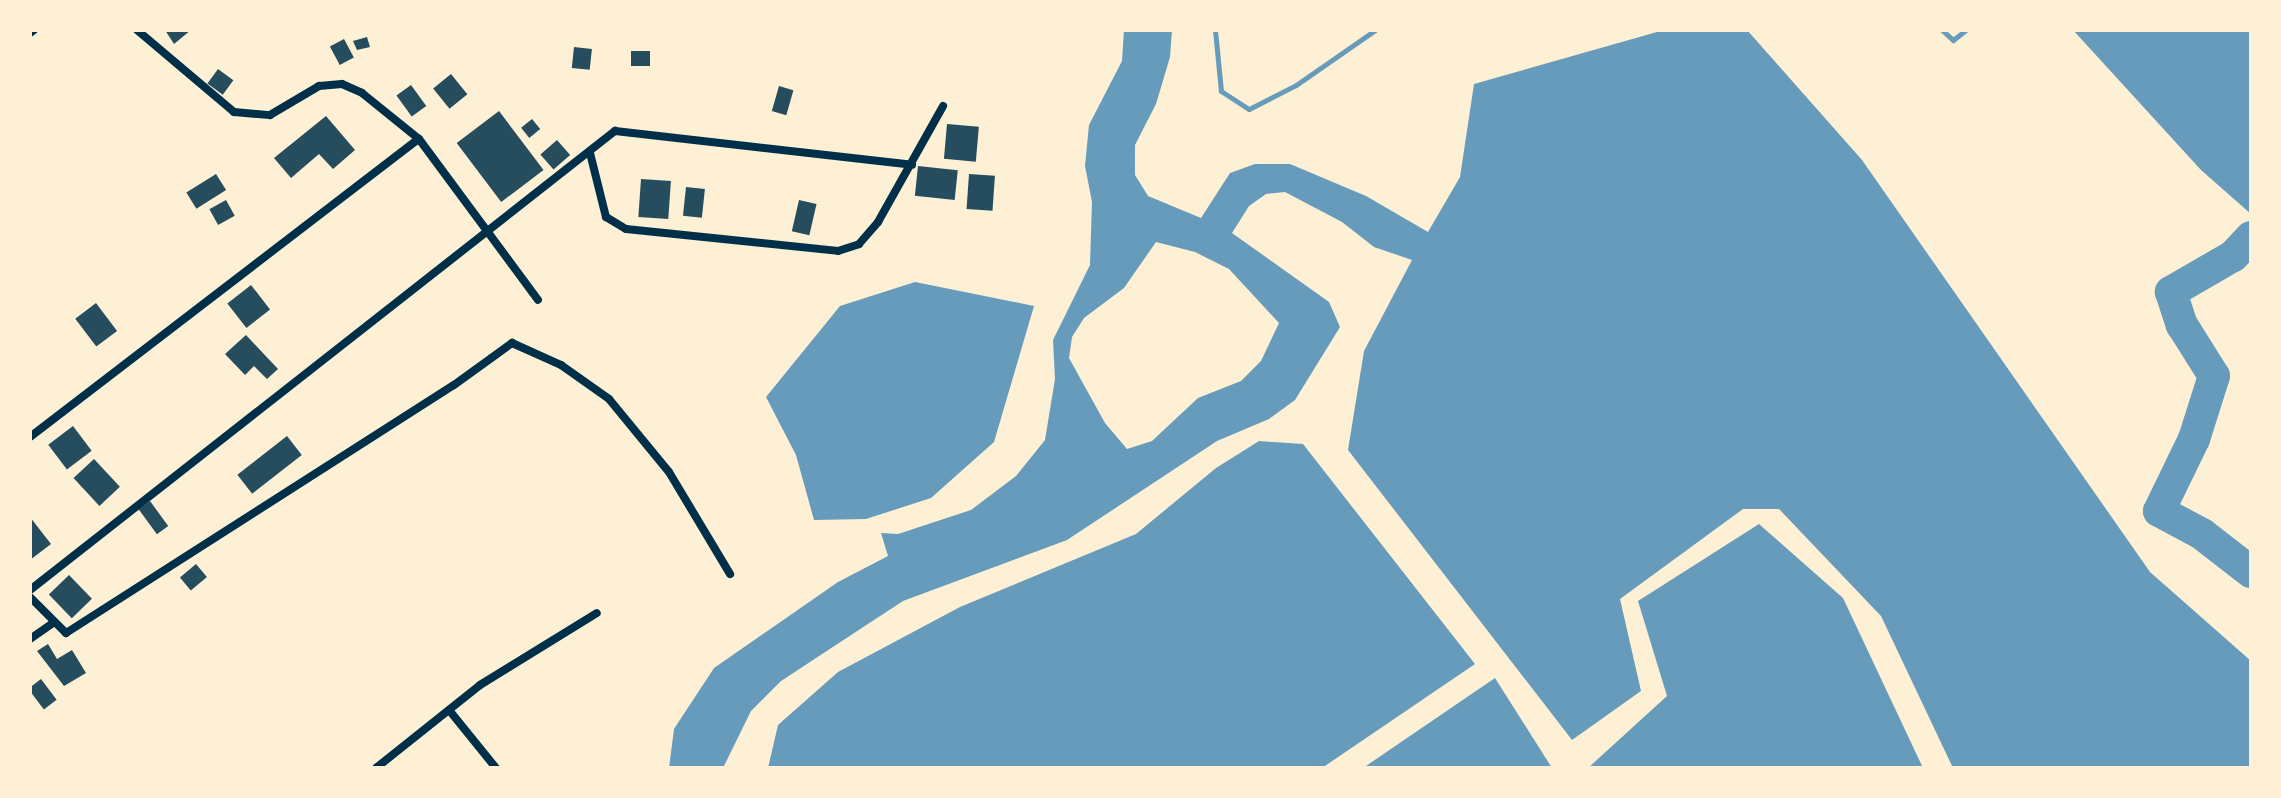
<!DOCTYPE html>
<html>
<head>
<meta charset="utf-8">
<style>
  body { margin:0 }
  #map { position:relative; width:2281px; height:798px; overflow:hidden; background:#fdf0d5; font-family:"Sofia Sans Condensed",sans-serif }
  div>[style] { position:absolute }
  [style*='--x'] { left:calc(var(--x)*1px); top:calc(var(--y)*1px); width:calc(var(--w)*1px); rotate:calc(var(--a)*1deg) }
  .water>* { inset:0; background:#669bbc }
  .stream>* { height:5px; margin:-2.5px; padding:0 2.5px; transform-origin:2.5px; border-radius:2.5px; background:#669bbc }
  .river>* { height:32px; margin:-16px; padding:0 16px; transform-origin:16px; border-radius:16px; background:#669bbc }
  .building>* { inset:0; background:#264d5e; transform-origin:0 0 }
  .minor>* { height:8px; margin:-4px; padding:0 4px; transform-origin:4px; border-radius:4px; background:#003049 }
  span { translate:-50% -50%; white-space:nowrap; text-align:center; line-height:1.15; -webkit-text-stroke:6px #fdf0d5; paint-order:stroke }
  .frame { position:absolute; inset:0; border:32px solid #fdf0d5; pointer-events:none }
</style>
</head>
<body>
<div id="map">
  <div class="water">
    <i style="clip-path:polygon(evenodd,1124px 30px,1172px 30px,1170px 57px,1156px 104px,1135px 145px,1135px 175px,1148px 196px,1201px 218px,1230px 173px,1255px 164px,1290px 164px,1366px 196px,1428px 232px,1460px 177px,1474px 84px,1664px 30px,1747px 30px,1862px 160px,2150px 572px,2251px 661px,2251px 768px,1953px 768px,1881px 616px,1779px 509px,1743px 509px,1620px 599px,1641px 691px,1572px 740px,1348px 450px,1364px 351px,1412px 260px,1374px 247px,1342px 222px,1285px 192px,1266px 194px,1249px 206px,1232px 233px,1329px 302px,1340px 327px,1295px 400px,1269px 419px,1217px 441px,1067px 540px,903px 601px,781px 681px,751px 711px,723px 768px,669px 768px,674px 729px,714px 668px,838px 582px,888px 556px,881px 533px,898px 534px,971px 510px,1016px 476px,1045px 440px,1055px 379px,1053px 340px,1090px 265px,1092px 202px,1085px 166px,1089px 125px,1122px 61px,1124px 30px,1156px 242px,1195px 252px,1229px 269px,1279px 323px,1261px 361px,1241px 381px,1198px 398px,1152px 441px,1127px 449px,1105px 423px,1069px 358px,1072px 337px,1084px 318px,1124px 288px,1156px 242px)"></i>
    <i style="clip-path:polygon(2073px 30px,2251px 30px,2251px 214px,2201px 170px)"></i>
    <i style="clip-path:polygon(915px 282px,1034px 306px,994px 442px,931px 498px,866px 519px,814px 520px,796px 455px,766px 397px,840px 306px)"></i>
    <i style="clip-path:polygon(1259px 441px,1303px 444px,1475px 664px,1322px 768px,768px 768px,778px 725px,838px 672px,960px 607px,1136px 534px,1216px 468px)"></i>
    <i style="clip-path:polygon(1759px 524px,1843px 598px,1923px 768px,1588px 768px,1667px 696px,1638px 601px)"></i>
    <i style="clip-path:polygon(1495px 678px,1552px 768px,1363px 768px)"></i>
  </div>
  <div class="stream">
    <i style="--x:1215;--y:30;--w:61;--a:84.4"></i>
    <i style="--x:1221;--y:91;--w:33;--a:33"></i>
    <i style="--x:1249;--y:109;--w:53;--a:-27.1"></i>
    <i style="--x:1296;--y:85;--w:96;--a:-34.8"></i>
    <i style="--x:1942;--y:30;--w:15;--a:42"></i>
    <i style="--x:1953;--y:40;--w:16;--a:-38"></i>
  </div>
  <div class="river">
    <i style="--x:2251;--y:237;--w:26;--a:133"></i>
    <i style="--x:2233;--y:256;--w:72;--a:149.9"></i>
    <i style="--x:2171;--y:292;--w:35;--a:72"></i>
    <i style="--x:2182;--y:325;--w:60;--a:57.9"></i>
    <i style="--x:2214;--y:376;--w:66;--a:107.6"></i>
    <i style="--x:2194;--y:439;--w:80;--a:115.9"></i>
    <i style="--x:2159;--y:511;--w:49;--a:28.1"></i>
    <i style="--x:2202;--y:534;--w:62;--a:37.8"></i>
  </div>
  <div class="building">
    <i style="clip-path:polygon(165px 30px,191px 30px,174px 44px)"></i>
    <i style="clip-path:polygon(367px 37px,370px 47px,357px 50px,353px 41px)"></i>
    <i style="left:344px;top:39px;width:21px;height:16px;rotate:62deg"></i>
    <i style="left:574px;top:47px;width:18px;height:21px;rotate:6deg"></i>
    <i style="left:650px;top:51px;width:15px;height:19px;rotate:90deg"></i>
    <i style="left:218px;top:69px;width:19px;height:18px;rotate:36deg"></i>
    <i style="left:451px;top:74px;width:26px;height:23px;rotate:51deg"></i>
    <i style="left:411px;top:85px;width:26px;height:18px;rotate:54deg"></i>
    <i style="left:779px;top:86px;width:15px;height:26px;rotate:16deg"></i>
    <i style="left:499px;top:111px;width:74px;height:53px;rotate:53deg"></i>
    <i style="clip-path:polygon(326px 116px,355px 150px,333px 169px,319px 154px,291px 178px,274px 158px)"></i>
    <i style="left:532px;top:119px;width:13px;height:14px;rotate:51deg"></i>
    <i style="left:947px;top:124px;width:32px;height:35px;rotate:5deg"></i>
    <i style="left:557px;top:140px;width:20px;height:22px;rotate:49deg"></i>
    <i style="left:918px;top:166px;width:40px;height:30px;rotate:6deg"></i>
    <i style="left:216px;top:174px;width:19px;height:35px;rotate:58deg"></i>
    <i style="left:969px;top:174px;width:26px;height:35px;rotate:4deg"></i>
    <i style="left:641px;top:179px;width:30px;height:38px;rotate:4deg"></i>
    <i style="left:686px;top:187px;width:19px;height:29px;rotate:6deg"></i>
    <i style="left:226px;top:200px;width:18px;height:19px;rotate:61deg"></i>
    <i style="left:799px;top:200px;width:18px;height:32px;rotate:13deg"></i>
    <i style="left:251px;top:285px;width:31px;height:30px;rotate:52deg"></i>
    <i style="left:96px;top:303px;width:35px;height:26px;rotate:53deg"></i>
    <i style="clip-path:polygon(246px 335px,278px 369px,267px 379px,254px 366px,245px 375px,225px 354px)"></i>
    <i style="left:73px;top:426px;width:31px;height:31px;rotate:53deg"></i>
    <i style="left:287px;top:436px;width:24px;height:63px;rotate:52deg"></i>
    <i style="left:94px;top:459px;width:38px;height:28px;rotate:47deg"></i>
    <i style="left:150px;top:501px;width:31px;height:14px;rotate:54deg"></i>
    <i style="clip-path:polygon(30px 517px,51px 544px,30px 560px)"></i>
    <i style="left:196px;top:564px;width:17px;height:21px;rotate:50deg"></i>
    <i style="left:69px;top:575px;width:33px;height:28px;rotate:46deg"></i>
    <i style="clip-path:polygon(48px 644px,57px 659px,72px 650px,86px 673px,64px 686px,37px 651px)"></i>
    <i style="left:41px;top:679px;width:26px;height:16px;rotate:53deg"></i>
  </div>
  <div class="minor">
    <i style="--x:137;--y:30;--w:127;--a:40.2"></i>
    <i style="--x:234;--y:112;--w:36;--a:5"></i>
    <i style="--x:270;--y:115;--w:57;--a:-30.6"></i>
    <i style="--x:319;--y:86;--w:23;--a:-5"></i>
    <i style="--x:342;--y:84;--w:22;--a:24"></i>
    <i style="--x:362;--y:93;--w:73;--a:38.9"></i>
    <i style="--x:419;--y:139;--w:200;--a:53.5"></i>
    <i style="--x:30;--y:33;--w:5;--a:-37"></i>
    <i style="--x:590;--y:153;--w:66;--a:76"></i>
    <i style="--x:606;--y:217;--w:23;--a:31"></i>
    <i style="--x:626;--y:229;--w:213;--a:5.9"></i>
    <i style="--x:838;--y:251;--w:22;--a:-18"></i>
    <i style="--x:859;--y:244;--w:29;--a:-49"></i>
    <i style="--x:878;--y:222;--w:133;--a:-60.7"></i>
    <i style="--x:30;--y:437;--w:490;--a:-37.5"></i>
    <i style="--x:30;--y:590;--w:744;--a:-38.12"></i>
    <i style="--x:615;--y:131;--w:299;--a:6.5"></i>
    <i style="--x:30;--y:597;--w:51;--a:45"></i>
    <i style="--x:66;--y:633;--w:460;--a:-32.6"></i>
    <i style="--x:454;--y:385;--w:72;--a:-35.9"></i>
    <i style="--x:512;--y:343;--w:54;--a:24.2"></i>
    <i style="--x:561;--y:365;--w:59;--a:35.3"></i>
    <i style="--x:609;--y:399;--w:94;--a:50.6"></i>
    <i style="--x:669;--y:472;--w:119;--a:59.1"></i>
    <i style="--x:30;--y:639;--w:28;--a:-35"></i>
    <i style="--x:449;--y:710;--w:75;--a:51"></i>
    <i style="--x:376;--y:768;--w:133;--a:-38.6"></i>
    <i style="--x:480;--y:685;--w:137;--a:-31.6"></i>
  </div>
  <div class="frame"></div>
</div>
</body>
</html>
